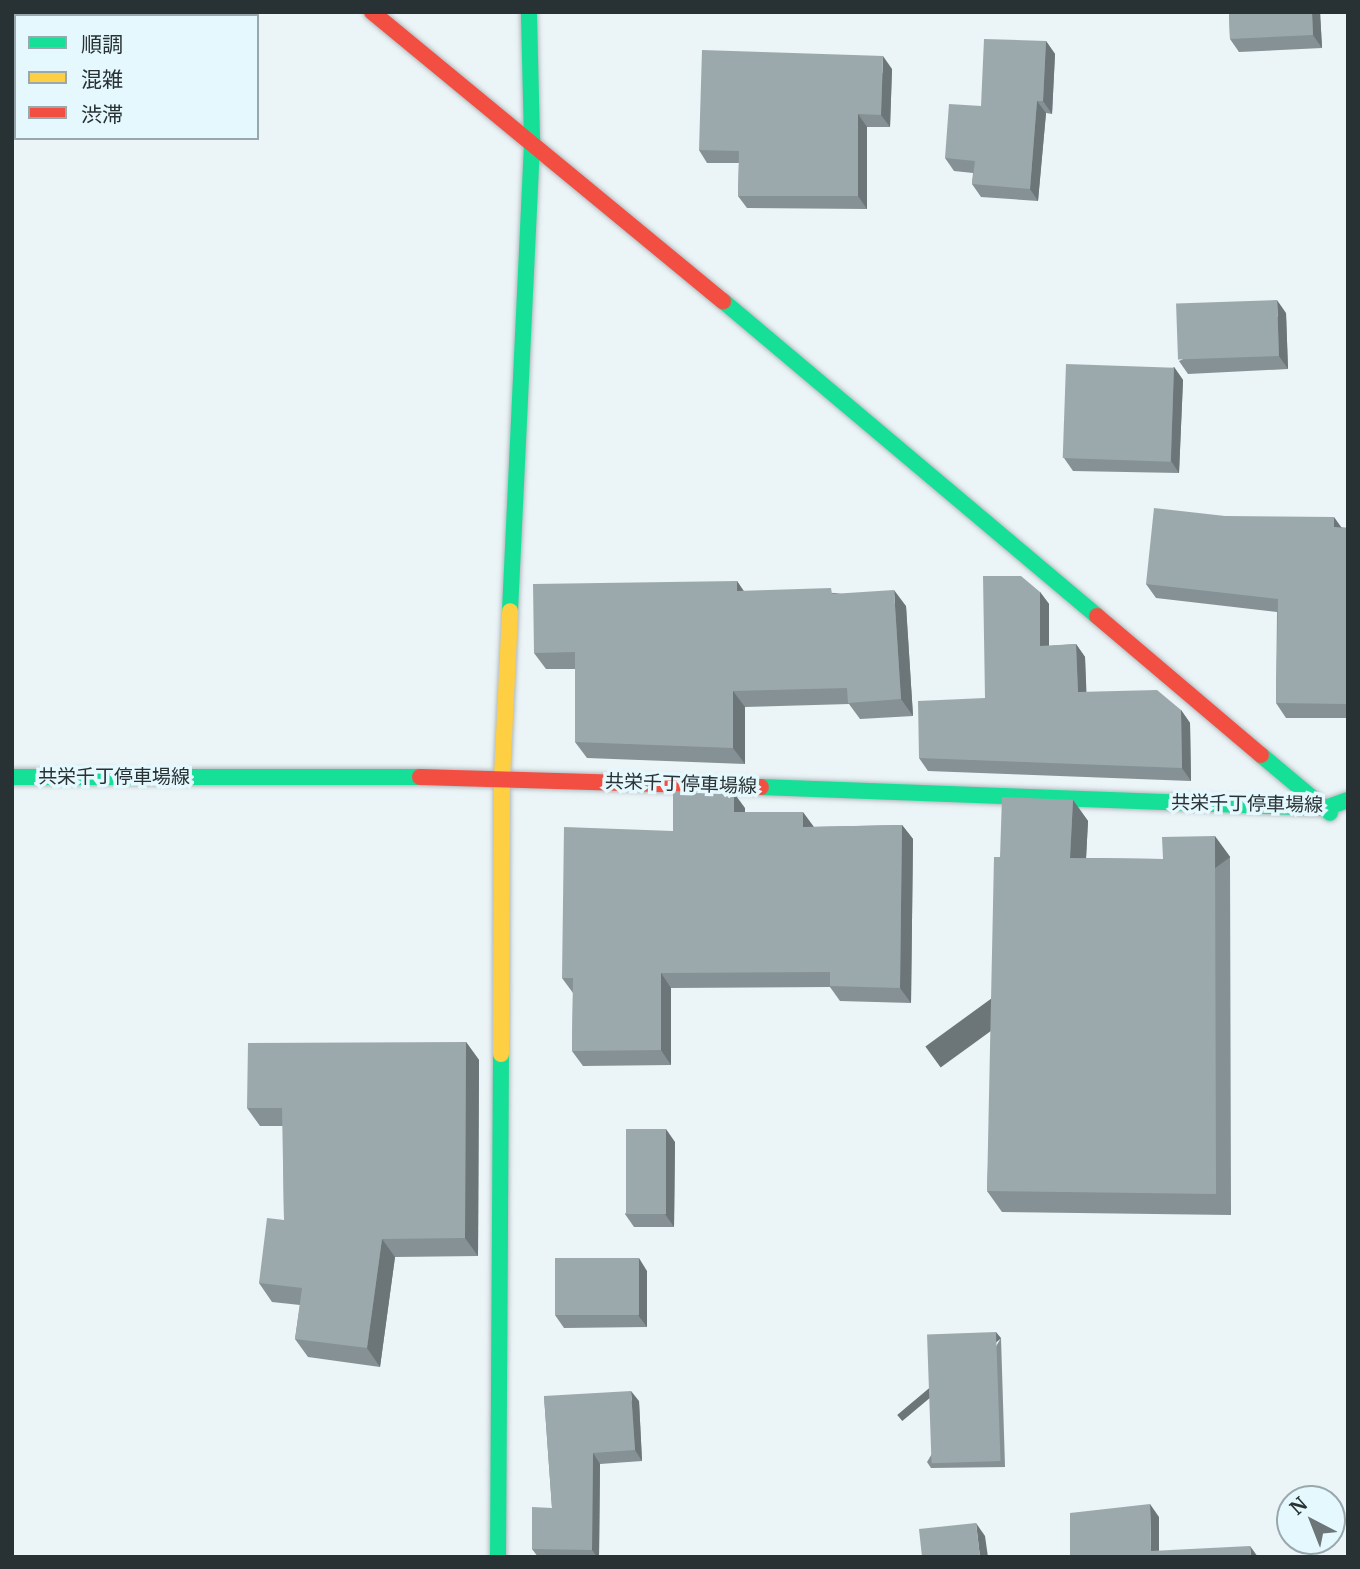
<!DOCTYPE html>
<html>
<head>
<meta charset="utf-8">
<style>
  body { margin:0 }
  #map { position:relative; width:1360px; height:1569px; overflow:hidden; background:#ebf4f7; font-family:Merriweather,"Noto Sans JP",serif }
  div>[style] { position:absolute }
  [style*='--x'] { left:calc(var(--x)*1px); top:calc(var(--y)*1px); width:calc(var(--w)*1px); rotate:calc(var(--a)*1deg) }
  .roads { filter:drop-shadow(0 0 2px #b2babd) drop-shadow(0 0 2px #b2babd) }
  .fast>* { height:16px; margin:-8px; padding:0 8px; transform-origin:8px; border-radius:8px; background:#16e098 }
  .slow>* { height:16px; margin:-8px; padding:0 8px; transform-origin:8px; border-radius:8px; background:#ffcf43 }
  .jam>* { height:16px; margin:-8px; padding:0 8px; transform-origin:8px; border-radius:8px; background:#f24e42 }
  .wall>* { inset:0; background:#859195 }
  .shaded-wall>* { inset:0; background:#6c7679; transform-origin:0 0 }
  .building>* { inset:0; background:#9ba9ad; transform-origin:0 0 }
  span { translate:-50% -50%; white-space:nowrap; text-align:center; line-height:1.15; -webkit-text-stroke:7px #e5f8fd; paint-order:stroke }
  .street-label { font-size:19px; color:#283133 }
  .frame { position:absolute; inset:0; border:14px solid #283133; pointer-events:none }
  .legend { position:absolute; left:14px; top:14px; width:245px; height:126px; box-sizing:border-box; background:#e5f8fd; border:2px solid #99a8ac; margin:0; padding:9px 12px; list-style:none; font-size:21px; color:#283133 }
  .legend li { display:flex; align-items:center; gap:14px; height:35px }
  .legend b { width:35px; border:2px solid #99a8ac }
  .north { position:absolute; left:1276px; top:1485px; width:70px; height:70px; box-sizing:border-box; background:#e5f8fd; border:2px solid #99a8ac; border-radius:50%; rotate:318deg; font-size:19px; font-weight:700; line-height:28px; text-align:center; color:#283133 }
  .north::after { content:''; display:block; margin:auto; width:24px; height:32px; background:#6c7578; clip-path:polygon(50% 0,100% 100%,50% 72%,0 100%) }
</style>
</head>
<body>
<div id="map">
  <div class="roads">
    <div class="fast">
      <i style="--x:723;--y:301;--w:489;--a:40.1"></i>
      <i style="--x:510;--y:611;--w:473;--a:-87.3"></i>
      <i style="--x:532;--y:139;--w:127;--a:-91.4"></i>
      <i style="--x:1261;--y:755;--w:90;--a:40"></i>
      <i style="--x:12;--y:777;--w:408;--a:0"></i>
      <i style="--x:761;--y:787;--w:564;--a:2.13"></i>
      <i style="--x:1325;--y:808;--w:24;--a:-19"></i>
      <i style="--x:498;--y:1557;--w:503;--a:-89.66"></i>
    </div>
    <div class="slow">
      <i style="--x:501;--y:1054;--w:277;--a:-89.8"></i>
      <i style="--x:502;--y:777;--w:166;--a:-87.2"></i>
    </div>
    <div class="jam">
      <i style="--x:372;--y:12;--w:455;--a:39.5"></i>
      <i style="--x:1097;--y:616;--w:215;--a:40.3"></i>
      <i style="--x:420;--y:777;--w:341;--a:1.7"></i>
    </div>
  </div>
  <div class="wall">
    <i style="clip-path:polygon(1229px 12px,1320px 12px,1322px 48px,1239px 52px,1230px 39px)"></i>
    <i style="clip-path:polygon(1046px 41px,1055px 54px,1052px 114px,1046px 113px,1038px 201px,981px 197px,972px 184px,973px 173px,954px 171px,945px 158px,981px 106px)"></i>
    <i style="clip-path:polygon(892px 69px,890px 127px,867px 127px,867px 209px,747px 208px,738px 196px,739px 163px,707px 163px,699px 150px)"></i>
    <i style="clip-path:polygon(1286px 313px,1288px 369px,1188px 374px,1179px 361px)"></i>
    <i style="clip-path:polygon(1174px 367px,1183px 380px,1179px 473px,1073px 471px,1064px 458px)"></i>
    <i style="clip-path:polygon(1225px 516px,1348px 528px,1348px 718px,1286px 718px,1276px 703px,1277px 612px,1156px 598px,1146px 584px)"></i>
    <i style="clip-path:polygon(737px 581px,743px 591px,836px 593px,906px 606px,913px 716px,860px 719px,849px 704px,745px 707px,745px 764px,587px 758px,575px 742px,575px 669px,546px 669px,534px 653px)"></i>
    <i style="clip-path:polygon(1040px 592px,1049px 604px,1049px 646px,1076px 644px,1085px 657px,1086px 692px,1181px 710px,1190px 723px,1191px 781px,928px 771px,919px 758px,985px 698px)"></i>
    <i style="clip-path:polygon(1073px 800px,1088px 821px,1086px 858px,1163px 859px,1230px 857px,1231px 1215px,1002px 1212px,987px 1191px,1000px 857px)"></i>
    <i style="clip-path:polygon(745px 808px,745px 812px,813px 827px,902px 825px,913px 839px,911px 1003px,840px 1001px,830px 987px,671px 988px,671px 1065px,583px 1066px,572px 1051px,573px 993px,562px 978px,673px 831px)"></i>
    <i style="clip-path:polygon(466px 1042px,479px 1060px,478px 1256px,395px 1257px,380px 1367px,308px 1357px,295px 1339px,300px 1305px,272px 1302px,259px 1283px,284px 1220px,283px 1126px,260px 1126px,247px 1108px)"></i>
    <i style="clip-path:polygon(675px 1142px,674px 1227px,634px 1227px,625px 1214px)"></i>
    <i style="clip-path:polygon(647px 1271px,647px 1327px,564px 1328px,555px 1315px)"></i>
    <i style="clip-path:polygon(1001px 1338px,1005px 1467px,931px 1468px,927px 1462px)"></i>
    <i style="clip-path:polygon(544px 1396px,639px 1401px,642px 1461px,600px 1464px,599px 1557px,538px 1557px,532px 1549px,552px 1508px)"></i>
  </div>
  <div class="shaded-wall">
    <i style="clip-path:polygon(1312px 12px,1320px 12px,1322px 48px,1313px 35px)"></i>
    <i style="clip-path:polygon(1046px 41px,1055px 54px,1052px 114px,1043px 101px)"></i>
    <i style="clip-path:polygon(883px 56px,892px 69px,890px 127px,881px 115px)"></i>
    <i style="clip-path:polygon(1037px 101px,1046px 113px,1038px 201px,1030px 189px)"></i>
    <i style="clip-path:polygon(858px 114px,867px 127px,867px 209px,858px 196px)"></i>
    <i style="clip-path:polygon(1277px 300px,1286px 313px,1288px 369px,1279px 356px)"></i>
    <i style="clip-path:polygon(1174px 367px,1183px 380px,1179px 473px,1171px 461px)"></i>
    <i style="clip-path:polygon(1334px 517px,1344px 531px,1334px 527px)"></i>
    <i style="clip-path:polygon(737px 581px,748px 597px,737px 591px)"></i>
    <i style="clip-path:polygon(894px 590px,906px 606px,913px 716px,901px 699px)"></i>
    <i style="clip-path:polygon(1040px 592px,1049px 604px,1049px 659px,1040px 646px)"></i>
    <i style="clip-path:polygon(1076px 644px,1085px 657px,1087px 705px,1078px 692px)"></i>
    <i style="clip-path:polygon(733px 691px,745px 707px,745px 764px,733px 748px)"></i>
    <i style="clip-path:polygon(1181px 710px,1190px 723px,1191px 781px,1182px 768px)"></i>
    <i style="clip-path:polygon(734px 793px,745px 808px,745px 827px,734px 812px)"></i>
    <i style="clip-path:polygon(1073px 800px,1088px 821px,1085px 879px,1070px 858px)"></i>
    <i style="clip-path:polygon(803px 812px,814px 827px,803px 827px)"></i>
    <i style="clip-path:polygon(902px 825px,913px 839px,911px 1003px,900px 988px)"></i>
    <i style="left:1215px;top:836px;width:26px;height:358px;rotate:54deg"></i>
    <i style="clip-path:polygon(661px 973px,671px 988px,671px 1065px,661px 1050px)"></i>
    <i style="clip-path:polygon(466px 1042px,479px 1060px,478px 1256px,465px 1238px)"></i>
    <i style="clip-path:polygon(666px 1129px,675px 1142px,674px 1227px,665px 1214px)"></i>
    <i style="clip-path:polygon(382px 1239px,395px 1257px,380px 1367px,367px 1348px)"></i>
    <i style="clip-path:polygon(639px 1258px,647px 1271px,647px 1327px,638px 1315px)"></i>
    <i style="left:996px;top:1332px;width:8px;height:129px;rotate:50deg"></i>
    <i style="clip-path:polygon(631px 1391px,639px 1401px,642px 1461px,635px 1450px)"></i>
    <i style="clip-path:polygon(593px 1453px,600px 1464px,599px 1557px,597px 1557px,592px 1550px)"></i>
    <i style="clip-path:polygon(1150px 1504px,1159px 1517px,1159px 1557px,1151px 1551px)"></i>
    <i style="clip-path:polygon(976px 1523px,985px 1536px,988px 1557px,980px 1557px)"></i>
    <i style="clip-path:polygon(1250px 1546px,1258px 1557px,1251px 1557px)"></i>
  </div>
  <div class="building">
    <i style="clip-path:polygon(1229px 12px,1312px 12px,1313px 35px,1230px 39px)"></i>
    <i style="clip-path:polygon(984px 39px,1046px 41px,1043px 101px,1037px 101px,1030px 189px,972px 184px,975px 161px,945px 158px,949px 104px,981px 106px)"></i>
    <i style="clip-path:polygon(702px 50px,883px 56px,881px 115px,858px 114px,858px 196px,738px 196px,739px 151px,699px 150px)"></i>
    <i style="left:1277px;top:300px;width:56px;height:101px;rotate:88deg"></i>
    <i style="left:1066px;top:364px;width:108px;height:94px;rotate:2deg"></i>
    <i style="clip-path:polygon(1154px 508px,1225px 516px,1334px 517px,1334px 527px,1348px 528px,1348px 704px,1276px 703px,1278px 599px,1146px 584px)"></i>
    <i style="clip-path:polygon(983px 576px,1021px 576px,1040px 592px,1040px 646px,1076px 644px,1078px 692px,1157px 690px,1181px 710px,1182px 768px,919px 758px,918px 701px,985px 698px)"></i>
    <i style="clip-path:polygon(737px 581px,737px 591px,831px 588px,832px 594px,894px 590px,901px 699px,848px 703px,847px 688px,733px 691px,733px 748px,575px 742px,575px 652px,534px 653px,533px 584px)"></i>
    <i style="clip-path:polygon(673px 791px,734px 793px,734px 812px,803px 812px,803px 827px,902px 825px,900px 988px,830px 986px,830px 972px,661px 973px,661px 1050px,572px 1051px,573px 978px,562px 978px,564px 827px,673px 831px)"></i>
    <i style="clip-path:polygon(1002px 797px,1073px 800px,1070px 858px,1163px 859px,1162px 837px,1215px 836px,1216px 1194px,987px 1191px,994px 857px,1000px 857px)"></i>
    <i style="clip-path:polygon(466px 1042px,465px 1238px,382px 1239px,367px 1348px,295px 1339px,302px 1288px,259px 1283px,267px 1218px,284px 1220px,282px 1108px,247px 1108px,248px 1043px)"></i>
    <i style="left:626px;top:1129px;width:40px;height:85px"></i>
    <i style="left:555px;top:1258px;width:84px;height:57px"></i>
    <i style="left:996px;top:1332px;width:129px;height:69px;rotate:88deg"></i>
    <i style="clip-path:polygon(631px 1391px,635px 1450px,593px 1453px,592px 1550px,532px 1549px,532px 1507px,552px 1508px,544px 1396px)"></i>
    <i style="clip-path:polygon(1150px 1504px,1151px 1551px,1250px 1546px,1251px 1557px,1070px 1557px,1070px 1513px)"></i>
    <i style="clip-path:polygon(976px 1523px,980px 1557px,922px 1557px,919px 1529px)"></i>
  </div>
  <div class="street-label">
    <span style="left:114px;top:777px">共栄千丁停車場線</span>
    <span style="left:681px;top:784px;rotate:2deg">共栄千丁停車場線</span>
    <span style="left:1247px;top:804px;rotate:1deg">共栄千丁停車場線</span>
  </div>
  <div class="frame"></div>
  <ul class="legend">
  <li><b style="height:9px;background:#16e098"></b>順調</li>
  <li><b style="height:9px;background:#ffcf43"></b>混雑</li>
  <li><b style="height:9px;background:#f24e42"></b>渋滞</li>
  </ul>
  <div class="north">N</div>
</div>
</body>
</html>
